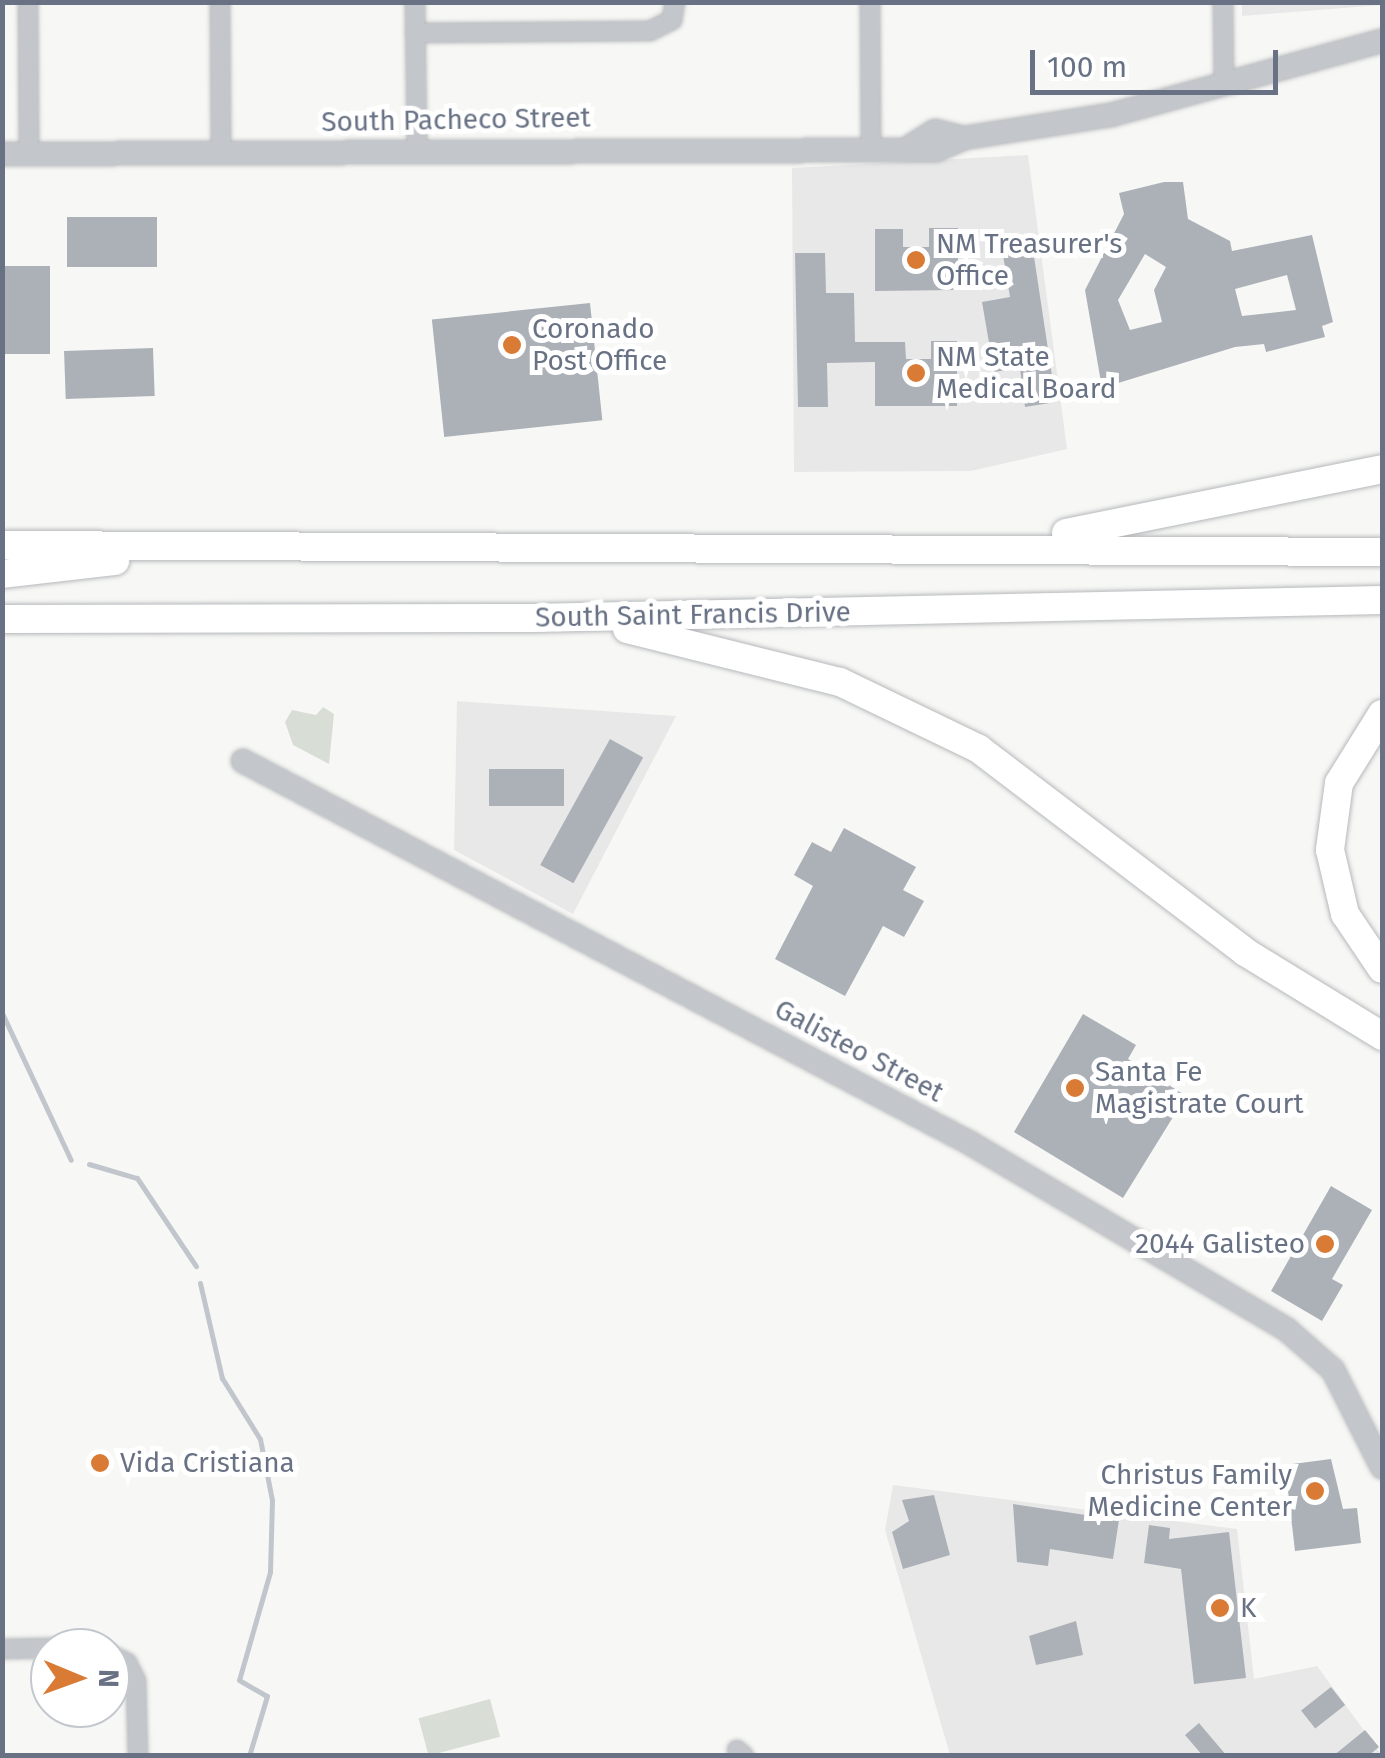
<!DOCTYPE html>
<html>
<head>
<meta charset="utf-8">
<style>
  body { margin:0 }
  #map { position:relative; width:1385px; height:1758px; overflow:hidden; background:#f7f8f5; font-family:"Fira Sans",sans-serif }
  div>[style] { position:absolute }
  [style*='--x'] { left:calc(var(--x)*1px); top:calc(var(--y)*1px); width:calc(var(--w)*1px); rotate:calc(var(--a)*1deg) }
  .built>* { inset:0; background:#e8e8e8 }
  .green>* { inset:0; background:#d8ded6; transform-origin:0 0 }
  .stream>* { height:5px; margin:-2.5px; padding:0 2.5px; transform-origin:2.5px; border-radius:2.5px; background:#c0c6cc }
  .building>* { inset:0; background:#acb1b8; transform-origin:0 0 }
  .roads { filter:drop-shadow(0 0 2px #b6b8bc) drop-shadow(0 0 2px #b6b8bc) }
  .minor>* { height:18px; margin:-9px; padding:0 9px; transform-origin:9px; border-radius:9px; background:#c3c6ca }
  .tertiary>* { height:22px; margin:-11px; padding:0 11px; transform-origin:11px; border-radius:11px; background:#c3c6ca }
  .trunk>* { height:28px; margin:-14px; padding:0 14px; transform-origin:14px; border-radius:14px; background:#fff }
  .dots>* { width:28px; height:28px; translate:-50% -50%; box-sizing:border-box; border:5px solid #fff; border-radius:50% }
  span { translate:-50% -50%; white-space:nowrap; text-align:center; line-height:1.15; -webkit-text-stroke:10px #fff; paint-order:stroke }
  .street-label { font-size:28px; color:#687284 }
  .poi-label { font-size:28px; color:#687284 }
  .left { translate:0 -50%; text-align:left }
  .right { translate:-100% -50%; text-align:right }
  .frame { position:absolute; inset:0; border:5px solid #687284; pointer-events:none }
  .north { position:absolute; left:30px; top:1628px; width:100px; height:100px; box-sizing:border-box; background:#fff; border:2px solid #c3c7ce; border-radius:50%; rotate:91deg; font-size:28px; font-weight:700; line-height:40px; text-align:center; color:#687284 }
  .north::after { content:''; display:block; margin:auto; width:35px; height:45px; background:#d97b34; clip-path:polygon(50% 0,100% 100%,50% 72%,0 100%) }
  .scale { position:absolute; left:1030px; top:50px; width:248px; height:45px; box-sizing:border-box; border:5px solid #687284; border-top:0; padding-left:12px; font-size:30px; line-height:35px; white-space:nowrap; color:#687284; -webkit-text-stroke:8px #fff; paint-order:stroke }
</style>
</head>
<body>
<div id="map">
  <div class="built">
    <i style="clip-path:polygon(1382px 2px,1382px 5px,1242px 16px,1242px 3px)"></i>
    <i style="clip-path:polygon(1028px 155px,1067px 449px,971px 471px,794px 472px,792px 168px)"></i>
    <i style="clip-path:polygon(457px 701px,676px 716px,573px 914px,454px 850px)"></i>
    <i style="clip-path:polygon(893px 1485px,1237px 1529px,1254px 1679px,1317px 1666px,1382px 1755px,950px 1755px,885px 1530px)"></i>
  </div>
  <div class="green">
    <i style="clip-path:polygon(323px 707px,334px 714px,329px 764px,293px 745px,285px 722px,292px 710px,316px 715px)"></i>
    <i style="left:490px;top:1699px;width:39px;height:74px;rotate:75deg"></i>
  </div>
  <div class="stream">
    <i style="--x:2;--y:1013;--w:162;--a:64.9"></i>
    <i style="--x:89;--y:1164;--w:50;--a:16.3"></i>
    <i style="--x:137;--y:1178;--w:106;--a:56.2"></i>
    <i style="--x:200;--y:1283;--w:98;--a:77"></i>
    <i style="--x:222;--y:1378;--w:72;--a:58.1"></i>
    <i style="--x:260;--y:1439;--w:62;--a:78.9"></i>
    <i style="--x:272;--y:1500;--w:72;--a:91.6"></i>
    <i style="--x:270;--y:1572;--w:112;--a:106"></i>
    <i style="--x:239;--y:1680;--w:32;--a:30"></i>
    <i style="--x:267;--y:1696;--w:63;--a:106.7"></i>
  </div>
  <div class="building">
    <i style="clip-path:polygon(evenodd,1164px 182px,1183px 182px,1188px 219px,1230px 241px,1232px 251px,1312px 235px,1333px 322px,1322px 326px,1325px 337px,1266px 352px,1264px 344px,1235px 347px,1102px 388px,1085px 290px,1124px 214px,1119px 193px,1164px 182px,1145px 254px,1166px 267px,1154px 290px,1162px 322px,1130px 330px,1118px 300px,1145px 254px,1164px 182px,1287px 275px,1296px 310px,1242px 316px,1235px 289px,1287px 275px)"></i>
    <i style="left:67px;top:217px;width:90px;height:50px"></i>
    <i style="clip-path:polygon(929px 228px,958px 228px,958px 290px,875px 291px,875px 229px,903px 229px,903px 247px,929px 247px)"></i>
    <i style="clip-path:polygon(1033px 250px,1056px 402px,1025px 407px,1020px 368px,994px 372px,982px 302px,1010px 297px,1003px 255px)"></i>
    <i style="clip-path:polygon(795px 253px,825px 253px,826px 293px,854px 293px,855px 342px,905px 342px,906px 359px,931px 359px,931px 341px,957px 341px,957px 406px,875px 406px,875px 362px,827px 363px,828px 407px,798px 407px)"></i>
    <i style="left:2px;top:266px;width:48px;height:88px"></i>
    <i style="left:590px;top:303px;width:118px;height:159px;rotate:84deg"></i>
    <i style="left:153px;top:348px;width:48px;height:89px;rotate:88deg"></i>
    <i style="left:610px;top:739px;width:38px;height:144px;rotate:29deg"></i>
    <i style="left:489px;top:769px;width:75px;height:37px"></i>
    <i style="clip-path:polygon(844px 828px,916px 867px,903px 890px,924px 901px,904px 937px,883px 926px,845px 996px,775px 959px,813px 886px,794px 875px,812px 842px,831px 852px)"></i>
    <i style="clip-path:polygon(1083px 1014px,1136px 1045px,1128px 1059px,1186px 1096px,1123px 1198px,1014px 1132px)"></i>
    <i style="clip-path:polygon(1331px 1186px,1372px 1210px,1332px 1279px,1343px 1285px,1322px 1321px,1271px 1291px)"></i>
    <i style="clip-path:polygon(1331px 1459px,1343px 1509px,1357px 1508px,1361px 1543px,1295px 1551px,1285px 1465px)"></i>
    <i style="clip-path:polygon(934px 1495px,950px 1555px,903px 1569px,892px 1532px,909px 1521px,902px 1500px)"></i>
    <i style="clip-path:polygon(1013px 1504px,1119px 1520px,1113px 1559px,1050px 1549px,1048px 1566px,1017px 1562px)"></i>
    <i style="clip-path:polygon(1149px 1525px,1170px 1528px,1169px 1539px,1229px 1532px,1246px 1678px,1194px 1684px,1181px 1569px,1144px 1563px)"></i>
    <i style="clip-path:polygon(1076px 1621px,1083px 1655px,1036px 1665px,1029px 1636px)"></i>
    <i style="left:1331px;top:1687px;width:23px;height:38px;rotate:52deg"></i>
    <i style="clip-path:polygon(1199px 1723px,1204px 1729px,1227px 1756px,1203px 1756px,1185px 1735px)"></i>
    <i style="clip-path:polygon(1365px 1730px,1379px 1747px,1368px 1756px,1333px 1756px)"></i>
  </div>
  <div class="roads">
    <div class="minor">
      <i style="--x:28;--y:2;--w:152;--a:89.6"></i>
      <i style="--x:220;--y:2;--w:150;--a:89.6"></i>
      <i style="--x:415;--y:2;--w:148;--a:89.2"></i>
      <i style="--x:870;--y:2;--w:144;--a:89.6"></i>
      <i style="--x:1223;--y:2;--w:80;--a:89.3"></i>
      <i style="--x:415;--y:33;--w:235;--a:-0.5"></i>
      <i style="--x:650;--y:31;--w:25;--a:-27"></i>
      <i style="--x:672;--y:20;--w:18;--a:-81"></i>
      <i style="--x:2;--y:1649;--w:53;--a:-1.1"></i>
      <i style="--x:110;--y:1655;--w:19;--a:25"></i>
      <i style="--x:127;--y:1663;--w:20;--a:63"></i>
      <i style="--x:136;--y:1681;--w:75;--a:88.5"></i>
      <i style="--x:737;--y:1750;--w:9;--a:41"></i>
    </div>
    <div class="tertiary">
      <i style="--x:911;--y:146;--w:28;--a:-32"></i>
      <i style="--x:935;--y:131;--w:30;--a:14"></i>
      <i style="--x:2;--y:154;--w:934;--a:-0.25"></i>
      <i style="--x:936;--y:150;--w:30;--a:-23"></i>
      <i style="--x:964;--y:138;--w:149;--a:-8.9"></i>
      <i style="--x:1111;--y:115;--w:281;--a:-15.3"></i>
      <i style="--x:243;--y:761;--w:821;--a:27.72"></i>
      <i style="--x:970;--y:1143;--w:367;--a:30.5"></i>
      <i style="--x:1286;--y:1329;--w:62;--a:41.1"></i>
      <i style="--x:1333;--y:1370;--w:109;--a:63.2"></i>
    </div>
    <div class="trunk">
      <i style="--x:1066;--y:533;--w:322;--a:-11.4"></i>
      <i style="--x:2;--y:545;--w:1380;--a:0.29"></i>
      <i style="--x:2;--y:574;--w:114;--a:-6.6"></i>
      <i style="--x:2;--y:619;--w:530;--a:-0.11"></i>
      <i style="--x:532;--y:618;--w:850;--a:-1.21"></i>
      <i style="--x:627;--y:629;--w:219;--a:14"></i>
      <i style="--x:840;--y:682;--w:154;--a:25.7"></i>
      <i style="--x:979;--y:749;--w:335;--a:37.3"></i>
      <i style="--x:1245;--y:952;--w:161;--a:31.5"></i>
      <i style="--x:1382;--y:714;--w:81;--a:121.9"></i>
      <i style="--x:1339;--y:783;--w:68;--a:97.7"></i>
      <i style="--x:1330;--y:850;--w:66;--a:76.8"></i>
      <i style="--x:1345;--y:914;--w:66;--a:56.1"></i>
    </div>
  </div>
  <div class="dots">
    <i style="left:916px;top:260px;background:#d97b34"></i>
    <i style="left:512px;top:345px;background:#d97b34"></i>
    <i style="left:916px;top:373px;background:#d97b34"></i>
    <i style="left:1075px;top:1088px;background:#d97b34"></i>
    <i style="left:1325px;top:1244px;background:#d97b34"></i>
    <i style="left:100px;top:1463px;background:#d97b34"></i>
    <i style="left:1315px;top:1491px;background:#d97b34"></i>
    <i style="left:1220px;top:1608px;background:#d97b34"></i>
  </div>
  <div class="street-label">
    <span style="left:456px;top:120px;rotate:-1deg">South Pacheco Street</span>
    <span style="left:693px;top:615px;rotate:-1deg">South Saint Francis Drive</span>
    <span style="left:859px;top:1051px;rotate:28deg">Galisteo Street</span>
  </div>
  <div class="poi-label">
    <span class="left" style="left:936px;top:260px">NM Treasurer's<br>Office</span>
    <span class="left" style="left:532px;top:345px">Coronado<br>Post Office</span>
    <span class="left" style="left:936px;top:373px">NM State<br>Medical Board</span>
    <span class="left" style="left:1095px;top:1088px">Santa Fe<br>Magistrate Court</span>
    <span class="right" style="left:1305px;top:1244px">2044 Galisteo</span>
    <span class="left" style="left:120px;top:1463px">Vida Cristiana</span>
    <span class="right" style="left:1292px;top:1491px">Christus Family<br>Medicine Center</span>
    <span class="left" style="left:1240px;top:1608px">K</span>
  </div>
  <div class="frame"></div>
  <div class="north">N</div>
  <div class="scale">100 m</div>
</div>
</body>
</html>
